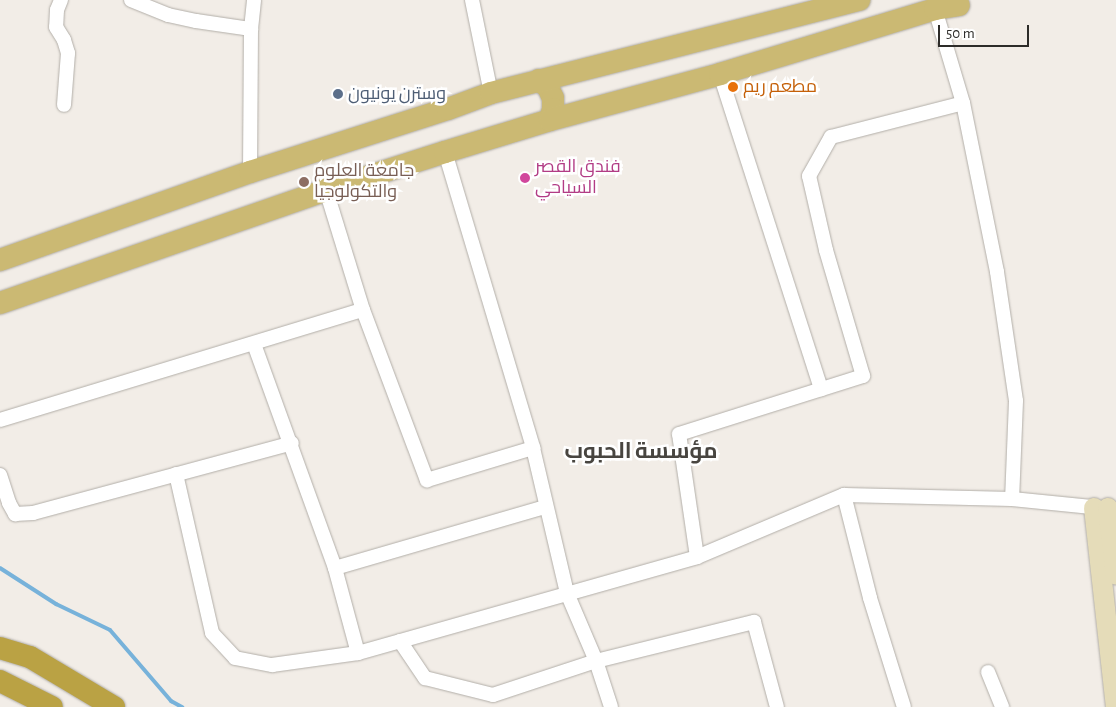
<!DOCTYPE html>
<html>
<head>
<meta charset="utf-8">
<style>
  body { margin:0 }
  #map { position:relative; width:1116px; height:707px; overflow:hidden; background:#f2ede7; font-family:"Alegreya Sans",Cairo,sans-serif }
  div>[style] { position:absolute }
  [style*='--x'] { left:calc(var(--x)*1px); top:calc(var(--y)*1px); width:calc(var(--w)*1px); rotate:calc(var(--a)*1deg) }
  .stream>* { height:4px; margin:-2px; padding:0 2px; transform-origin:2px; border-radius:2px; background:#77b2da }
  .roads { filter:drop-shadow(0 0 1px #b2aea8) drop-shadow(0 0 1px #b2aea8) }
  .minor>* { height:14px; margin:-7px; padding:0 7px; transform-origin:7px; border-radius:7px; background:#fff }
  .secondary>* { height:20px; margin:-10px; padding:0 10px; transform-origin:10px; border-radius:10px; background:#e5dcb9 }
  .primary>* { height:22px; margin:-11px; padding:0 11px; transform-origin:11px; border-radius:11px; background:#cbb973 }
  .trunk>* { height:22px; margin:-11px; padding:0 11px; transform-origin:11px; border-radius:11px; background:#baa244 }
  .dots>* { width:14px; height:14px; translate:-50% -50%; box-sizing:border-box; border:2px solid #fff; border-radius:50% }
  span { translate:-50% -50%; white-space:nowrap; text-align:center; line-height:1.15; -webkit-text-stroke:5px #fff; paint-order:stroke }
  .food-label { font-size:18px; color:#c56008 }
  .left { translate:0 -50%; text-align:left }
  .service-label { font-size:18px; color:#4e5e75 }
  .hotel-label { font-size:18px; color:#b23c85 }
  .education-label { font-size:18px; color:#785e54 }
  .district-label { font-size:22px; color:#484540; font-weight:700 }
  .scale { position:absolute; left:938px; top:25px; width:91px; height:22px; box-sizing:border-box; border:2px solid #2d2c29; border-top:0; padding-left:6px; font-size:15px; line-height:18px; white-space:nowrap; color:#2d2c29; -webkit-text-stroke:4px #fff; paint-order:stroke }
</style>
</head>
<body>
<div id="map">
  <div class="stream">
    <i style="--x:0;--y:568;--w:67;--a:32.7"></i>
    <i style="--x:56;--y:604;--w:60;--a:25.7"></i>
    <i style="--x:110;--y:630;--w:94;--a:49.3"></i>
    <i style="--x:171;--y:701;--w:13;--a:29"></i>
  </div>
  <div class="roads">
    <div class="minor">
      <i style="--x:61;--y:0;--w:11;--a:112"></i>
      <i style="--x:57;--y:10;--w:17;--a:93"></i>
      <i style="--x:56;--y:27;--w:15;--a:58"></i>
      <i style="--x:64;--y:40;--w:14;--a:73"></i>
      <i style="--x:68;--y:53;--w:52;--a:94.4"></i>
      <i style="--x:131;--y:0;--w:40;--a:22"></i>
      <i style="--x:168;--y:15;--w:29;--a:12"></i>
      <i style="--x:196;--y:21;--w:56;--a:8.3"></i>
      <i style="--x:472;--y:0;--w:95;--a:78.5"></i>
      <i style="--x:935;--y:9;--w:98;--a:73.4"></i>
      <i style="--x:963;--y:103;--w:172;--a:78.6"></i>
      <i style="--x:997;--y:272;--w:130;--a:81.6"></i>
      <i style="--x:1016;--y:401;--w:98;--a:92.3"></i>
      <i style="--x:720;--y:74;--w:331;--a:72.2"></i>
      <i style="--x:445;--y:152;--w:309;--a:73.4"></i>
      <i style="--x:533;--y:448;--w:149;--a:76.8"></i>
      <i style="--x:567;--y:593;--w:74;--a:66.9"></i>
      <i style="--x:596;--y:661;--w:48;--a:71.9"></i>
      <i style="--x:250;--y:172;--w:143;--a:-89.6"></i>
      <i style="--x:251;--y:29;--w:29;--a:-84"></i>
      <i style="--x:326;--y:190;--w:126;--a:72.9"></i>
      <i style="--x:363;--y:310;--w:182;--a:69.4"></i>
      <i style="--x:427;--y:480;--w:111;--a:-16.8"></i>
      <i style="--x:254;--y:344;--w:238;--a:70.1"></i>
      <i style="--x:335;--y:568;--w:88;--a:74.9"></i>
      <i style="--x:0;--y:420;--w:379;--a:-16.9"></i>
      <i style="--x:176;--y:474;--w:163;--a:77.2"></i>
      <i style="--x:212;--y:633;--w:34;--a:47"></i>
      <i style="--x:235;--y:658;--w:38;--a:11"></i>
      <i style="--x:272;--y:665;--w:87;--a:-7.9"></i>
      <i style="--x:358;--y:653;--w:352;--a:-15.8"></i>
      <i style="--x:697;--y:557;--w:160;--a:-22.9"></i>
      <i style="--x:844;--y:495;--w:168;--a:1.4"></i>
      <i style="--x:1012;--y:499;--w:90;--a:5.7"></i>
      <i style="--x:0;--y:475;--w:29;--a:72"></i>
      <i style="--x:9;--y:503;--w:13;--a:61"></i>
      <i style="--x:15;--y:514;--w:18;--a:-3"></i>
      <i style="--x:33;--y:513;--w:268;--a:-15.1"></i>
      <i style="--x:844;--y:495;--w:106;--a:75.8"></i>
      <i style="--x:870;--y:598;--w:114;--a:72.7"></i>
      <i style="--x:697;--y:557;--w:124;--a:-98.3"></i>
      <i style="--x:679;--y:434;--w:193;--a:-17.5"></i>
      <i style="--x:863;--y:376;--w:131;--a:-106.4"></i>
      <i style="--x:826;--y:250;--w:76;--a:-102.9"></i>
      <i style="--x:809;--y:176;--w:45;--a:-60.6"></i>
      <i style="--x:831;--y:137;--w:136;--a:-14.4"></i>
      <i style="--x:335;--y:568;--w:219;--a:-16.2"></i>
      <i style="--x:400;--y:641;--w:45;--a:56"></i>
      <i style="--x:425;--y:678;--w:70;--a:14"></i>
      <i style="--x:493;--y:695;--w:108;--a:-18.3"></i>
      <i style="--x:596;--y:661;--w:163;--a:-13.9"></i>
      <i style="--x:754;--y:622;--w:88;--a:74.9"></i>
      <i style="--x:988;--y:672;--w:38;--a:68"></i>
    </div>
    <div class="secondary">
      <i style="--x:1094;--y:508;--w:199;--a:83.7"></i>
      <i style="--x:1108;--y:508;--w:67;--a:83.2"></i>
    </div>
    <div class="primary">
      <i style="--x:539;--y:80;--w:11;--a:38"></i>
      <i style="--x:548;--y:87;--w:12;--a:66"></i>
      <i style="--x:553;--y:98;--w:11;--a:90"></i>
      <i style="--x:553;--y:109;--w:11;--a:105"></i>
      <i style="--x:0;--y:260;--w:265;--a:-19.4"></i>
      <i style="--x:250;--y:172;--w:208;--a:-17.7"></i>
      <i style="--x:448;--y:109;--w:46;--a:-20.4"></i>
      <i style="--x:491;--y:93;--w:380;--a:-14.2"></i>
      <i style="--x:0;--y:303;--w:345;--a:-19.1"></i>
      <i style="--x:326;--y:190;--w:125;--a:-17.7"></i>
      <i style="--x:445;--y:152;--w:110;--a:-16.9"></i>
      <i style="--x:550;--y:120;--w:176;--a:-15.1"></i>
      <i style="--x:720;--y:74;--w:225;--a:-16.8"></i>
      <i style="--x:935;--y:9;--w:24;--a:-9"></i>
    </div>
    <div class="trunk">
      <i style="--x:0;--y:648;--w:31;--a:17"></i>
      <i style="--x:30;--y:657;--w:98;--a:30.8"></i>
      <i style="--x:0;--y:681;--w:58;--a:26.6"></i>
    </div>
  </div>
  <div class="dots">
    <i style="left:733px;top:87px;background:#e8710a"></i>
    <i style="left:338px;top:94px;background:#5c6f8a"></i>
    <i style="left:525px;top:178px;background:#d1479c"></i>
    <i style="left:304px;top:182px;background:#8d6e63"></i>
  </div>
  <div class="food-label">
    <span class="left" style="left:743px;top:87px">مطعم ريم</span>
  </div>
  <div class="service-label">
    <span class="left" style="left:348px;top:94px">وسترن يونيون</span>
  </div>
  <div class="hotel-label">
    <span class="left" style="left:535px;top:178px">فندق القصر<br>السياحي</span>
  </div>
  <div class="education-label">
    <span class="left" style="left:314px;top:182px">جامعة العلوم<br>والتكولوجيا</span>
  </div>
  <div class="district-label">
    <span style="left:641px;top:452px">مؤسسة الحبوب</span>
  </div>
  <div class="scale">50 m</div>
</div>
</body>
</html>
